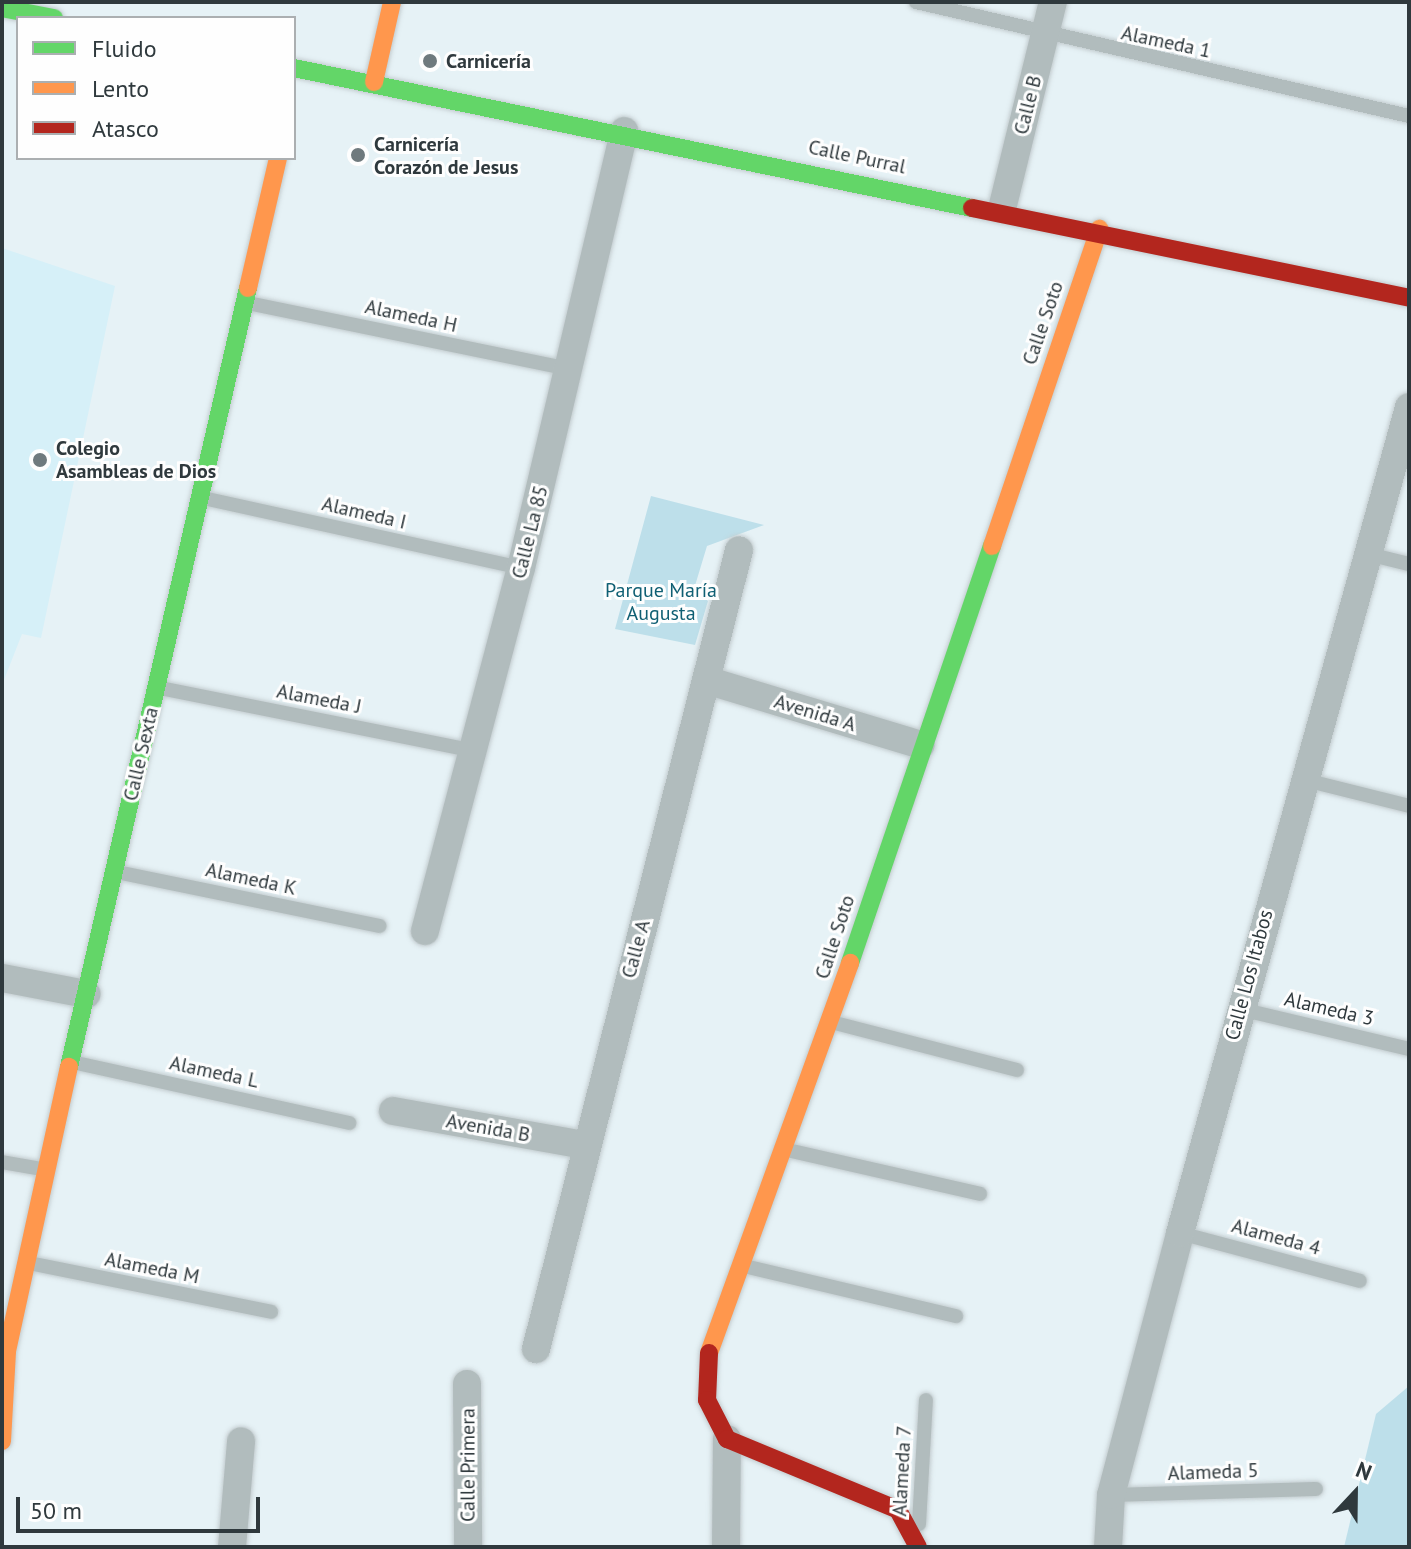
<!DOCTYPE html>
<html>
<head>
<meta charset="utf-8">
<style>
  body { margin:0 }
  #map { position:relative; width:1411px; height:1549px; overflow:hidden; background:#e6f2f6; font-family:"PT Sans",sans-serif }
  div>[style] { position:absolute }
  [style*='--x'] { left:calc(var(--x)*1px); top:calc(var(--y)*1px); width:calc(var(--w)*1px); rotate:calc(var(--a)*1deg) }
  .built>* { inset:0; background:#d6f0f8 }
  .green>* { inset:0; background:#bddfea }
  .roads { filter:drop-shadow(0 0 2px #c3cccf) drop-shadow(0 0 2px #c3cccf) }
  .lane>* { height:14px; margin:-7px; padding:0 7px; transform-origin:7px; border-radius:7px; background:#b1bcbd }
  .street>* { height:28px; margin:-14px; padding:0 14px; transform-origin:14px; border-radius:14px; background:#b1bcbd }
  .fast>* { height:18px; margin:-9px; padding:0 9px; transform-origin:9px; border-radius:9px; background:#63d668 }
  .slow>* { height:18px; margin:-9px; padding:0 9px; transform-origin:9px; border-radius:9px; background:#ff974d }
  .jam>* { height:18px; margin:-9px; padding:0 9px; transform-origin:9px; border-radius:9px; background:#b3261e }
  .dots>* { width:22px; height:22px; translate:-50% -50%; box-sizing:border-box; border:4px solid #fefefe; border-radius:50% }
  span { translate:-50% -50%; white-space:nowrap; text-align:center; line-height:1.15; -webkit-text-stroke:6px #fefefe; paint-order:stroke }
  .street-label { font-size:20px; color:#2f393d }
  .poi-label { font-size:20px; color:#2f393d; font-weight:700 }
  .left { translate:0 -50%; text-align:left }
  .park-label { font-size:20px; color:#0f5f73 }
  .frame { position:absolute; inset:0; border:4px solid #2f393d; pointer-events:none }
  .legend { position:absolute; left:16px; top:16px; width:280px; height:144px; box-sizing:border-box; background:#fefefe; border:2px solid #abafb1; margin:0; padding:10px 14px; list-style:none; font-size:24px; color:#2f393d }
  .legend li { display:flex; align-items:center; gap:16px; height:40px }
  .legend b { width:40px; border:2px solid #abafb1 }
  .north { position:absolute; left:1315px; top:1453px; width:80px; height:80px; -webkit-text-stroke:6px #fefefe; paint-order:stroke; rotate:22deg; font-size:22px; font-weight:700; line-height:32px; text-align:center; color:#2f393d }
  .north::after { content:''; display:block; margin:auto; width:28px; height:36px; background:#2f393d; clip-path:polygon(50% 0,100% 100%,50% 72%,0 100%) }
  .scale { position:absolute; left:16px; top:1497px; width:244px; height:36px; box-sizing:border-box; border:4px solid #2f393d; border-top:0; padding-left:10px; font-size:24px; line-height:28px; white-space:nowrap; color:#2f393d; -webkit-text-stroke:6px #fefefe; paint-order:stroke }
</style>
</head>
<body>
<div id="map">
  <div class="built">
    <i style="clip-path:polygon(2px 248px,115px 286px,41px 638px,22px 634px,2px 685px)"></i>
  </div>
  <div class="green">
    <i style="clip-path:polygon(651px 496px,764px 525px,707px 546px,694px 589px,708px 601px,695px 645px,615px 629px)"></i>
    <i style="clip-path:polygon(1409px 1386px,1409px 1547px,1344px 1547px,1376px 1414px)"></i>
  </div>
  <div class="roads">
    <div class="lane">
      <i style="--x:916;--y:2;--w:506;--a:13.02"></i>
      <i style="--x:248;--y:303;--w:329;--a:11.6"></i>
      <i style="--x:203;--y:498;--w:326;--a:12.4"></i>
      <i style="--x:1368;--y:554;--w:42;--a:13.7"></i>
      <i style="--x:160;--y:688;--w:320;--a:11.3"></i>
      <i style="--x:1301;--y:779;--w:111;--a:14"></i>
      <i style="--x:117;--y:872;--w:268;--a:11.6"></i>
      <i style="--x:1240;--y:1009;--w:174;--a:13.3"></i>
      <i style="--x:835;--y:1023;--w:188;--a:14.5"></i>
      <i style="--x:72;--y:1062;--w:284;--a:12.4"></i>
      <i style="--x:787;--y:1150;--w:198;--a:12.8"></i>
      <i style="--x:2;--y:1162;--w:40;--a:10"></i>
      <i style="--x:1180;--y:1233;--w:186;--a:14.9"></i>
      <i style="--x:29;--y:1263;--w:247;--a:11.4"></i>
      <i style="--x:744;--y:1266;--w:218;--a:13.3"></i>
      <i style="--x:1111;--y:1495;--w:205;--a:-1.7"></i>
      <i style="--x:919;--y:1524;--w:124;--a:-86.8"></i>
    </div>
    <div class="street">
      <i style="--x:1002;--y:209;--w:213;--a:-76.2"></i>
      <i style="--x:709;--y:681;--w:221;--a:16.8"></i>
      <i style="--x:425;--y:931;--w:375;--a:-75.2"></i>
      <i style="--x:521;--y:568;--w:449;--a:-76.7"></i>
      <i style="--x:2;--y:978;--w:86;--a:10.8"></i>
      <i style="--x:393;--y:1111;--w:193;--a:10.1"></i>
      <i style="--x:536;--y:1349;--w:824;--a:-75.74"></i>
      <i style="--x:467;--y:1384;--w:163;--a:89.6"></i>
      <i style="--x:232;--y:1547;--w:106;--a:-85.1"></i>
      <i style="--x:726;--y:1547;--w:108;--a:-89.5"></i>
      <i style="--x:1108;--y:1547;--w:52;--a:-86.7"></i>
      <i style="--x:1111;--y:1495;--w:271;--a:-75.2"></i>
      <i style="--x:1180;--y:1233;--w:857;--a:-74.5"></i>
    </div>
    <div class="fast">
      <i style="--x:2;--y:8;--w:53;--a:10.9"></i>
      <i style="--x:294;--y:68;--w:692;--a:11.67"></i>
      <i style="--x:850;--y:963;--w:441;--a:-71.2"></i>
      <i style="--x:69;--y:1067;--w:799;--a:-77.06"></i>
    </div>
    <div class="slow">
      <i style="--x:374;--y:82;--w:82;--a:-77.3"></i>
      <i style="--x:248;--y:288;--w:133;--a:-77"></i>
      <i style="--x:992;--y:546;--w:335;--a:-71.3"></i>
      <i style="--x:709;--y:1353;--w:415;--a:-70.1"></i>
      <i style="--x:2;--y:1441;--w:90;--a:-86.8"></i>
      <i style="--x:7;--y:1351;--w:291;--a:-77.7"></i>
    </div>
    <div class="jam">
      <i style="--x:972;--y:208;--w:446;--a:11.6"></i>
      <i style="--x:709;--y:1353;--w:47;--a:92.4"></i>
      <i style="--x:707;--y:1400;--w:44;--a:62.9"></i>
      <i style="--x:727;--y:1439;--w:185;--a:22.5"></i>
      <i style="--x:898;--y:1510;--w:42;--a:61.6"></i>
    </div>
  </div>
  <div class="dots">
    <i style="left:430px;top:61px;background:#6f7a7e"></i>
    <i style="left:358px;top:155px;background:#6f7a7e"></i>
    <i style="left:40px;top:460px;background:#6f7a7e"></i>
  </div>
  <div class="street-label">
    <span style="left:1166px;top:42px;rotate:12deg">Alameda 1</span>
    <span style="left:1028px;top:105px;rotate:-76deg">Calle B</span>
    <span style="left:857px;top:157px;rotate:12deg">Calle Purral</span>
    <span style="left:411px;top:316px;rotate:12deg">Alameda H</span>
    <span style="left:1043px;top:323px;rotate:-71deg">Calle Soto</span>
    <span style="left:364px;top:513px;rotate:13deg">Alameda I</span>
    <span style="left:530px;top:532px;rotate:-76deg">Calle La 85</span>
    <span style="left:319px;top:699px;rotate:11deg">Alameda J</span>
    <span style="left:815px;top:713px;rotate:17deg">Avenida A</span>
    <span style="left:141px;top:754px;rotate:-77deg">Calle Sexta</span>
    <span style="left:251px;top:879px;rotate:12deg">Alameda K</span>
    <span style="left:835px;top:937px;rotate:-72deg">Calle Soto</span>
    <span style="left:636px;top:949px;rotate:-75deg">Calle A</span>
    <span style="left:1249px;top:975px;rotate:-75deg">Calle Los Itabos</span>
    <span style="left:1329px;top:1009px;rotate:13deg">Alameda 3</span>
    <span style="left:214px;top:1072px;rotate:12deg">Alameda L</span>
    <span style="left:488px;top:1128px;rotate:10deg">Avenida B</span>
    <span style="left:1276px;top:1237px;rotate:15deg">Alameda 4</span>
    <span style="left:152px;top:1268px;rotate:11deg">Alameda M</span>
    <span style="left:468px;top:1465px;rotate:-90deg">Calle Primera</span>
    <span style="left:902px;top:1471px;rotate:-87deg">Alameda 7</span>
    <span style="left:1213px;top:1472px;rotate:-2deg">Alameda 5</span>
  </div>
  <div class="poi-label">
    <span class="left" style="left:446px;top:61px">Carnicería</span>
    <span class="left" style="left:374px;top:156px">Carnicería<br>Corazón de Jesus</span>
    <span class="left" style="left:56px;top:460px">Colegio<br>Asambleas de Dios</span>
  </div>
  <div class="park-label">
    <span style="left:661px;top:602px">Parque María<br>Augusta</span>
  </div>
  <div class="frame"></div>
  <ul class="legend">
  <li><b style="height:10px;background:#63d668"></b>Fluido</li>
  <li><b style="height:10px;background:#ff974d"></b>Lento</li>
  <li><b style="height:10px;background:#b3261e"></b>Atasco</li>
  </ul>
  <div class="north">N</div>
  <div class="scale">50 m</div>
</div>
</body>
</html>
